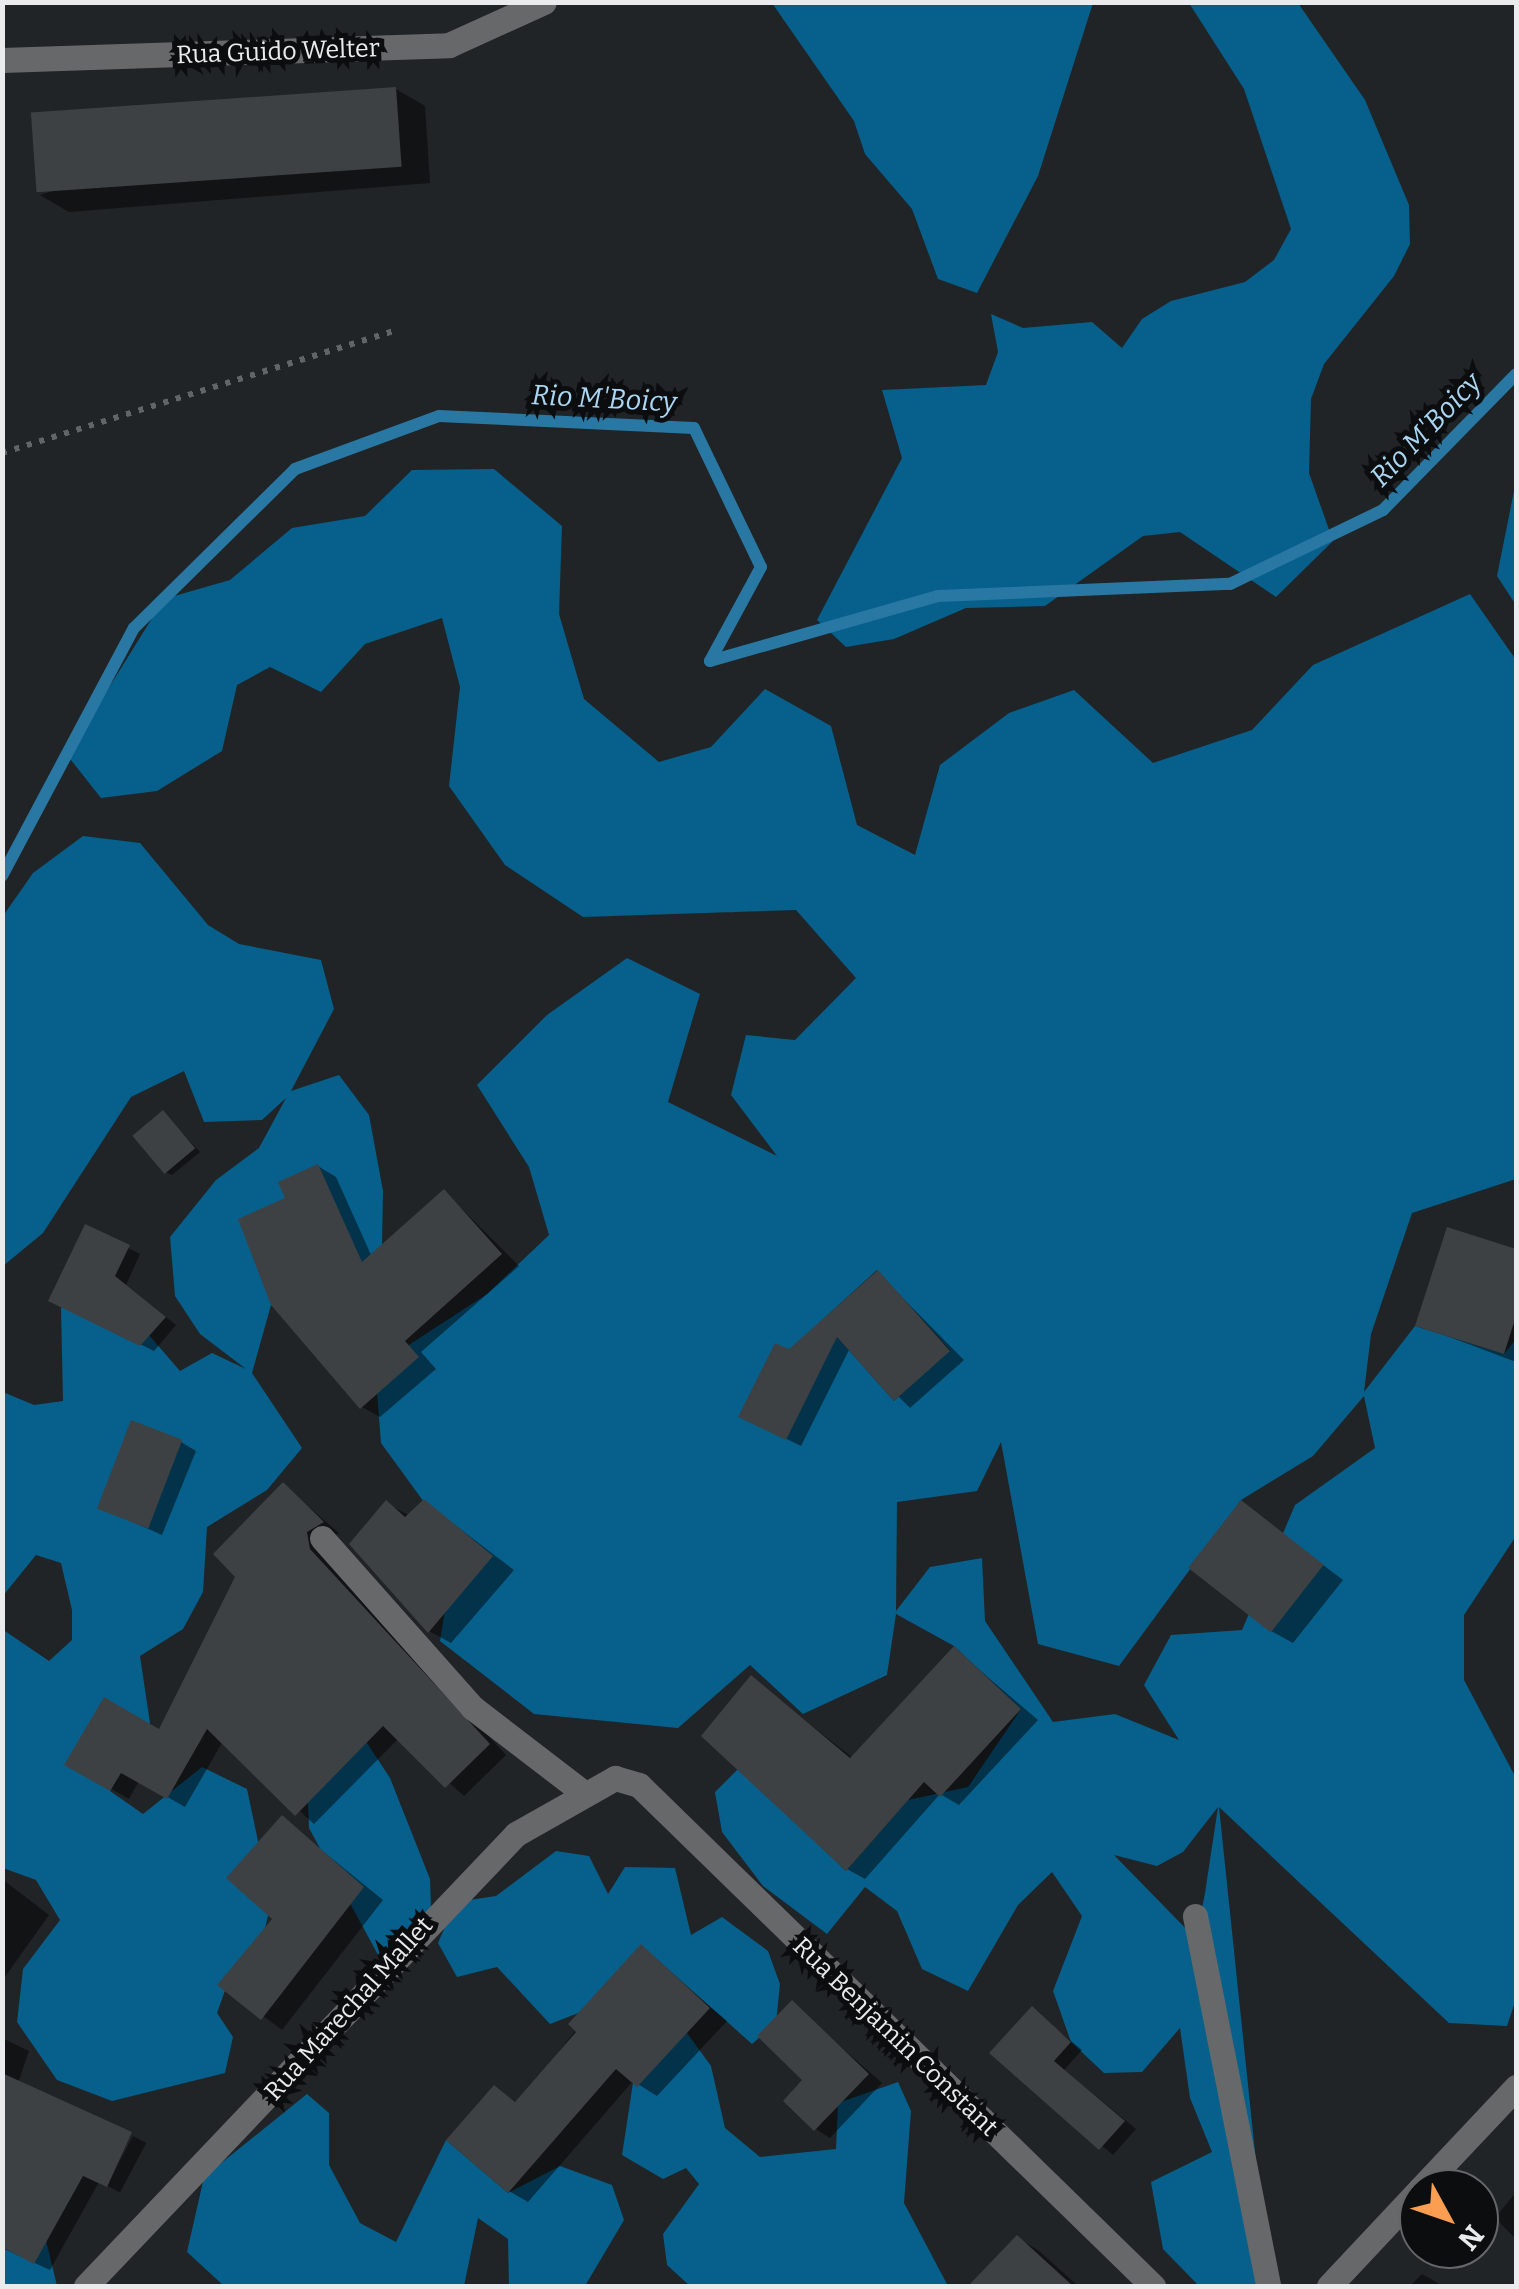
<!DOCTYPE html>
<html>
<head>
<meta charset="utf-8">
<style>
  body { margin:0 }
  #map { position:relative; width:1519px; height:2289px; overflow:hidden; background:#202426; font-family:Bitter,serif }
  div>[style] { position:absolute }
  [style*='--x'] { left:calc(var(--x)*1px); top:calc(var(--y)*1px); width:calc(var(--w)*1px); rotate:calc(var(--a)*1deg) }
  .forest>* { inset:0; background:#06608b }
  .shadow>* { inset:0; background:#0007; transform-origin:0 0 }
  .stream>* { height:12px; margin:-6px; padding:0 6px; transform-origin:6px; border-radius:6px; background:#2977a3 }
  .building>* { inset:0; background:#3d4143; transform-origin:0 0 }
  .path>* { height:6px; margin-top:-3px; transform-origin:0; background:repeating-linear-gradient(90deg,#626567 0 5px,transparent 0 13px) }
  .minor>* { height:25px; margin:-12.5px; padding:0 12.5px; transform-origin:12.5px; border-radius:12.5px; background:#67686a }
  span { translate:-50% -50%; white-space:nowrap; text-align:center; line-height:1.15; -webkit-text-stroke:10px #0b0d0e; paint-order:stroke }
  .street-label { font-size:25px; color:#e9ebed }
  .water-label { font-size:28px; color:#aad6f4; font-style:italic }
  .frame { position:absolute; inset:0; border:5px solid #e9ebed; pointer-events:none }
  .north { position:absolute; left:1399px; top:2169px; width:100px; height:100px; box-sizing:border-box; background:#0b0d0e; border:2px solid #646667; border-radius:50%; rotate:130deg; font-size:28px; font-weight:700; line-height:40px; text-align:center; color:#e9ebed }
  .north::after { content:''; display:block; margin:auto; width:35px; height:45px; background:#fb9e51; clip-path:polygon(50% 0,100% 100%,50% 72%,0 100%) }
</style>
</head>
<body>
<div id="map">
  <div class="forest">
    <i style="clip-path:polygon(772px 3px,1093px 3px,1038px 176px,977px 293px,938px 279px,912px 209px,865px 154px,854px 121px)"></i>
    <i style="clip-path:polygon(1189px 3px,1298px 3px,1365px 100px,1409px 205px,1410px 244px,1394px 276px,1324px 364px,1311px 399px,1309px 473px,1333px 541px,1276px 597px,1180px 532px,1143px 536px,1045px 606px,966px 608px,894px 639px,846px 647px,817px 620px,902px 458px,882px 390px,986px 385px,998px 352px,991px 314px,1023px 328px,1092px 322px,1122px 348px,1142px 319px,1171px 301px,1245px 282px,1274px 260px,1291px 229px,1244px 89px)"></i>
    <i style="clip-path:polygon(evenodd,494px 469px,562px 526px,559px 614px,584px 699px,659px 762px,711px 747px,765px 689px,831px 726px,857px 825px,915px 855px,940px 765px,1009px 713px,1074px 690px,1153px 763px,1252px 730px,1313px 665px,1470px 594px,1516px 660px,1516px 1179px,1412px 1213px,1371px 1334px,1364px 1392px,1415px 1326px,1504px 1354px,1516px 1339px,1516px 1536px,1464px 1615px,1464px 1680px,1516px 1778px,1516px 1999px,1507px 2026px,1449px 2023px,1219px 1807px,1269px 2286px,1199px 2286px,1163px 2249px,1151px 2182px,1212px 2152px,1190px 2098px,1180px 2028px,1142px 2072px,1104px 2073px,1071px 2042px,1053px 1991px,1082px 1916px,1052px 1872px,1018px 1905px,968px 1991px,922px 1969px,897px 1911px,865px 1887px,827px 1934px,763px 1886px,722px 1832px,715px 1792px,739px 1768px,846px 1871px,908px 1800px,968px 1787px,1021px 1709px,954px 1646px,896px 1614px,887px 1675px,803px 1714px,750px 1665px,678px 1728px,534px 1714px,440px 1641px,449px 1584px,429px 1509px,381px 1443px,375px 1367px,487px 1294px,549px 1235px,529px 1167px,477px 1085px,547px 1015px,627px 958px,700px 994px,668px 1102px,777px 1156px,731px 1095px,746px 1035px,795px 1040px,856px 978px,796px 910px,583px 917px,505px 865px,449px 786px,460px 687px,442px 618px,365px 644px,321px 692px,270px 667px,237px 685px,222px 751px,157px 791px,101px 798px,67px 755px,164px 599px,230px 580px,292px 528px,365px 516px,412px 470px,494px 469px,877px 1270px,950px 1350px,894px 1401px,822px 1320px,877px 1270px,494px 469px,1364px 1396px,1375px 1448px,1295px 1505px,1242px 1630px,1171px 1635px,1144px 1685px,1179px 1740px,1115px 1714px,1053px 1722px,985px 1621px,982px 1558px,930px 1567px,896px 1611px,897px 1502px,977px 1491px,1001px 1442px,1038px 1644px,1119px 1666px,1241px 1500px,1313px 1456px,1364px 1396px,494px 469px,1218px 1807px,1205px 1893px,1196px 1939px,1114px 1855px,1157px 1866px,1183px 1852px,1218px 1807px)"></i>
    <i style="clip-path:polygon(1516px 481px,1516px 605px,1497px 576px)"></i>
    <i style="clip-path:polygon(83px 836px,140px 843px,208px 925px,239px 944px,321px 960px,334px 1009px,291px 1091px,339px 1075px,369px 1115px,383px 1191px,382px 1245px,355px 1284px,329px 1254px,271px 1305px,252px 1373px,302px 1448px,267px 1490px,207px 1527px,203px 1592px,183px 1629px,140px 1656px,150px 1723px,110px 1791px,143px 1814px,202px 1767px,247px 1789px,271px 1903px,262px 1941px,234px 1965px,217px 2013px,233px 2037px,225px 2073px,112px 2101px,57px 2080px,17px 2022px,23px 1969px,60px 1920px,36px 1880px,3px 1868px,2px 1629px,49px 1661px,72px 1640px,72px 1610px,61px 1563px,36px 1555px,2px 1597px,3px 1392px,34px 1405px,63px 1401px,61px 1308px,129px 1312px,180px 1371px,212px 1353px,246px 1369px,200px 1334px,175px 1296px,170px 1237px,216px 1180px,259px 1148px,286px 1098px,262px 1120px,204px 1122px,184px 1071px,131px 1097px,43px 1233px,3px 1266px,3px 916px,33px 873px)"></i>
    <i style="clip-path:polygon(348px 1740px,367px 1743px,390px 1778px,430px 1879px,431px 1908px,382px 1962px,309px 1828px,307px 1781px)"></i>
    <i style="clip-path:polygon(556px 1851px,589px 1856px,608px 1894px,625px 1867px,675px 1868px,691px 1935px,722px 1917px,768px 1951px,780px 1984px,776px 2023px,752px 2044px,641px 1945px,630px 1993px,550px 2024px,497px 1967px,457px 1977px,438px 1943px,456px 1902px,496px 1896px)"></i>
    <i style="clip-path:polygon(687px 2033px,711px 2066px,725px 2128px,760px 2157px,836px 2149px,838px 2103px,898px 2082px,911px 2111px,904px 2203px,948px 2286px,690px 2286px,667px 2265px,663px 2234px,699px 2184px,686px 2168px,663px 2179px,622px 2155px,636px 2063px)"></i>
    <i style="clip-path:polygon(307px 2094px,329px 2113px,329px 2165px,360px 2223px,396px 2242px,446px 2140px,508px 2193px,560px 2166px,612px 2185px,624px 2220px,585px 2286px,509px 2286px,508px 2239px,478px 2218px,464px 2286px,224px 2286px,187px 2252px,204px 2177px)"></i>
    <i style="clip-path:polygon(2px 2179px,41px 2219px,57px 2286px,3px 2286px)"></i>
  </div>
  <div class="shadow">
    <i style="clip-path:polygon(396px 89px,425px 106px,430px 183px,69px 212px,40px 195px)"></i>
    <i style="clip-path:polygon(163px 1113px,200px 1152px,172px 1175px,165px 1172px)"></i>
    <i style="clip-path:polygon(318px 1166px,336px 1177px,372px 1257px,445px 1192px,519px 1266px,421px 1352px,436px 1369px,380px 1417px,362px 1407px,288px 1199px)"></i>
    <i style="clip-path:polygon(1449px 1230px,1516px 1251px,1516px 1362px,1418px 1325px)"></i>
    <i style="clip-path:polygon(128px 1248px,140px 1254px,126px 1285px,176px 1325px,154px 1351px,64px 1307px)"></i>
    <i style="clip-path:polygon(878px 1273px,964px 1360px,910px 1408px,850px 1348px,801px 1446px,756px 1424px,789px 1352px)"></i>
    <i style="clip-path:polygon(181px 1442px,196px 1451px,162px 1535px,99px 1507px)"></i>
    <i style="clip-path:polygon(283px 1485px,339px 1533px,324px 1542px,327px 1561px,506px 1755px,464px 1796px,399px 1738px,314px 1824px,223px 1741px,185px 1807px,139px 1781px,129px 1799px,68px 1764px,160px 1732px)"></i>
    <i style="clip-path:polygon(425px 1502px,514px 1570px,451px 1643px,429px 1631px,386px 1503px,410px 1516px)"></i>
    <i style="clip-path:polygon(1241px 1503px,1343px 1580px,1293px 1643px,1271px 1631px)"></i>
    <i style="clip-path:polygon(955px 1649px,1038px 1720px,959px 1805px,940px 1794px,865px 1879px,847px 1869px,752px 1679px,853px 1758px)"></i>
    <i style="clip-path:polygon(282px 1818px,383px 1900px,282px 2030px,221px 1984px,275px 1918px)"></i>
    <i style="clip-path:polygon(2px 1879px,49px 1915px,2px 1981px)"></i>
    <i style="clip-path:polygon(641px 1948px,727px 2021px,657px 2096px,633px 2081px,528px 2202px,509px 2191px,494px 2088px,518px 2103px)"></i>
    <i style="clip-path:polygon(792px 2004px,882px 2083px,830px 2138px,816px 2129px)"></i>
    <i style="clip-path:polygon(1032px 2009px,1082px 2050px,1064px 2070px,1136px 2129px,1113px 2155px,993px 2053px)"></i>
    <i style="clip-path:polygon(2px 2038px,29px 2051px,18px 2083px,99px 2182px,50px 2270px,2px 2248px)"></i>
    <i style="left:133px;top:2136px;width:15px;height:56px;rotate:28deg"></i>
    <i style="clip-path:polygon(1516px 2192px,1516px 2239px,1495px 2218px)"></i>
    <i style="clip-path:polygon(1017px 2238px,1038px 2250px,1078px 2286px,972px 2286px)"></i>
    <i style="clip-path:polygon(1422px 2274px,1443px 2286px,1410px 2286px)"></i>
  </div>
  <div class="stream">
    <i style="--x:2;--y:876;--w:281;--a:-62"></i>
    <i style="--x:134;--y:628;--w:226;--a:-44.6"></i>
    <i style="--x:295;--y:469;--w:153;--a:-20.2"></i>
    <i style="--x:439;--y:416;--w:255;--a:2.7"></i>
    <i style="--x:694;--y:428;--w:154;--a:64.3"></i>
    <i style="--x:761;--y:567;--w:107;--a:118.5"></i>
    <i style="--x:710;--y:661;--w:237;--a:-15.9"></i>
    <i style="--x:938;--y:596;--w:292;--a:-2.4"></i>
    <i style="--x:1230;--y:584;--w:170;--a:-25.8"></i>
    <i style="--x:1383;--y:510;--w:190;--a:-45.6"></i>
  </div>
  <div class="building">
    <i style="left:396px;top:87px;width:80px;height:366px;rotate:86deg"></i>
    <i style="left:163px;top:1110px;width:50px;height:40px;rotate:50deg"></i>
    <i style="clip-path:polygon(318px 1164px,362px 1262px,444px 1189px,502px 1254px,405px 1341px,419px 1357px,360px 1409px,271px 1305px,238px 1219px,285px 1198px,278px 1182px)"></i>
    <i style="clip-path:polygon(85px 1224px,130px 1245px,115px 1276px,166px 1317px,140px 1346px,48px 1301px)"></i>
    <i style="clip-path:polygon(1447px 1227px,1516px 1249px,1516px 1316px,1504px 1354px,1415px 1326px)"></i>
    <i style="clip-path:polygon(878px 1270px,950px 1351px,894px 1401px,837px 1337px,786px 1440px,738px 1417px,775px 1343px,789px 1349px)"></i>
    <i style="left:131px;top:1420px;width:55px;height:95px;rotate:21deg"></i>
    <i style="clip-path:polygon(283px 1482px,324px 1522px,307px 1532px,310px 1549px,490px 1744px,445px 1788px,383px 1726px,295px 1816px,207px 1729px,167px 1799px,121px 1773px,110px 1791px,64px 1765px,104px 1697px,159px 1729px,235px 1577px,213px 1554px)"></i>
    <i style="clip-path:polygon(424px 1499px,493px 1556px,428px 1633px,349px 1544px,386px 1500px,405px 1517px)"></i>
    <i style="left:1241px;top:1500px;width:105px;height:86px;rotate:38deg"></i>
    <i style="clip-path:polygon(954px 1646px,1021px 1709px,940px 1797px,924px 1782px,846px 1871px,701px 1736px,751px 1675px,850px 1758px)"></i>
    <i style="clip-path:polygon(282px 1815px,364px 1887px,261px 2020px,217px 1985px,272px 1919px,226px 1878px)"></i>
    <i style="clip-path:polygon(641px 1944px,710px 2008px,637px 2087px,616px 2069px,508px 2193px,446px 2140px,494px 2085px,515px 2102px,576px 2032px,568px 2024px)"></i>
    <i style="clip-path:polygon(792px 2000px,869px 2074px,814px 2131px,783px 2101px,802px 2080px,757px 2036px)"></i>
    <i style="clip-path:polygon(1032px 2006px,1071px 2042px,1054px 2061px,1125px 2121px,1099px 2150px,989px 2053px)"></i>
    <i style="clip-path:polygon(2px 2073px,132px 2132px,107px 2187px,83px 2176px,34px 2264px,2px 2247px)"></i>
    <i style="clip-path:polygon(1017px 2235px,1073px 2286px,968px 2286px)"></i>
  </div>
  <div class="path">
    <i style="--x:2;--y:453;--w:414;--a:-17.3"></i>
  </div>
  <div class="minor">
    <i style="--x:2;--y:60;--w:447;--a:-1.9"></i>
    <i style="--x:449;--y:45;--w:104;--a:-24.4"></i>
    <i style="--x:322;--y:1538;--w:227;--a:48.4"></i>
    <i style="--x:473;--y:1708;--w:135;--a:37.5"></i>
    <i style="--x:1195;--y:1916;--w:377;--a:78.8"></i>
    <i style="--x:1420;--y:2189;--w:140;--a:-46.7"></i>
    <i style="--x:86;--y:2286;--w:624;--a:-46.43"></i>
    <i style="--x:516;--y:1834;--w:114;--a:-29.5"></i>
    <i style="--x:615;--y:1778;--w:25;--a:16"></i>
    <i style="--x:639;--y:1785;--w:718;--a:44.27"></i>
    <i style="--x:1329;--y:2286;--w:132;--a:-46.8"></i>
  </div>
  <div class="street-label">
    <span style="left:278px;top:52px;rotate:-2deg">Rua Guido Welter</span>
    <span style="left:349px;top:2009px;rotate:-48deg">Rua Marechal Mallet</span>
    <span style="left:895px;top:2037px;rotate:44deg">Rua Benjamin Constant</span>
  </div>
  <div class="water-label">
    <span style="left:604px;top:399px;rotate:3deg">Rio M'Boicy</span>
    <span style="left:1426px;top:430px;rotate:-46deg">Rio M'Boicy</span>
  </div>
  <div class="frame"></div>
  <div class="north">N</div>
</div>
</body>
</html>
